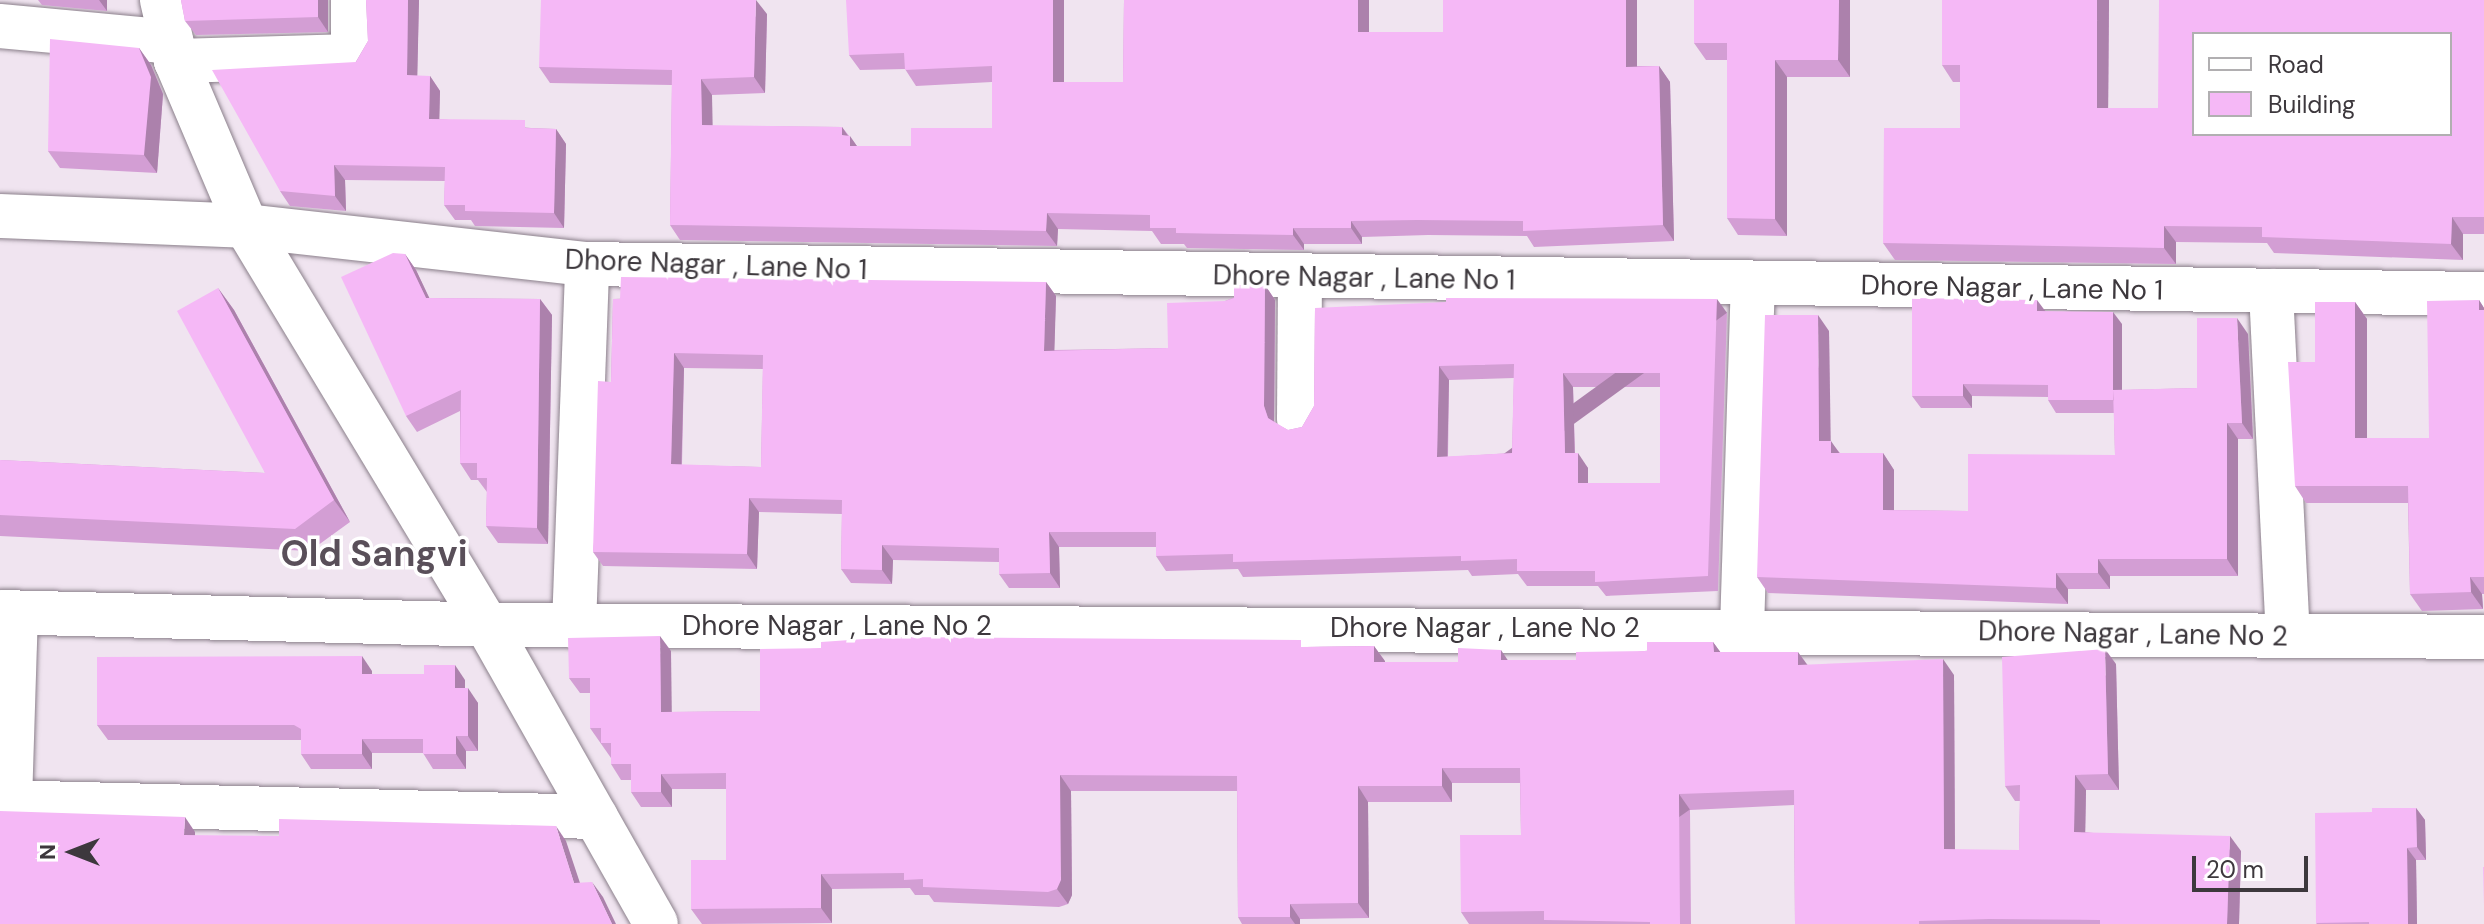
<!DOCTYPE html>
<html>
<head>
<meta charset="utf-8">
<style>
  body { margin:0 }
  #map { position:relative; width:2484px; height:924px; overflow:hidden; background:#f0e4f0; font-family:"DM Sans",sans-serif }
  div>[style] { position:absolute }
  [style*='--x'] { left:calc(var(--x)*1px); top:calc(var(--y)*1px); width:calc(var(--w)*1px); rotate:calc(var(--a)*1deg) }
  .roads { filter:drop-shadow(0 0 2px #8b808b) drop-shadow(0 0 2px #8b808b) }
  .minor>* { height:44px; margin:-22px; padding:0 22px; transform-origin:22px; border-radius:22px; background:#fff }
  .wall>* { inset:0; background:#d39ed4 }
  .shaded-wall>* { inset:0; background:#ac81ac; transform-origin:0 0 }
  .building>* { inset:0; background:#f5b8f6 }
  span { translate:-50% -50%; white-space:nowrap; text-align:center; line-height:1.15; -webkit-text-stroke:7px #fff; paint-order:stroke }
  .street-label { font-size:28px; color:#3d383d }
  .district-label { font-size:36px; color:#594f59; font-weight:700 }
  .legend { position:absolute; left:2192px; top:32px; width:260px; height:104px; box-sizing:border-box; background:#fff; border:2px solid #b1afb1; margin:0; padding:10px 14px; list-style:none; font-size:24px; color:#3d383d }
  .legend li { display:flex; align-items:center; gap:16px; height:40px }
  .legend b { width:40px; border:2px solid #b1afb1 }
  .north { position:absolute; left:32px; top:812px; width:80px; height:80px; -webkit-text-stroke:6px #fff; paint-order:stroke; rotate:270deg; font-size:22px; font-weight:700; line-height:32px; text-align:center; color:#3d383d }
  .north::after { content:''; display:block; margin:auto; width:28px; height:36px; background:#3d383d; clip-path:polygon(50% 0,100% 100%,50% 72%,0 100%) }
  .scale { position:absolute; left:2192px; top:856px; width:116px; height:36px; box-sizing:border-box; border:4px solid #3d383d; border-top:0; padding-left:10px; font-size:24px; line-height:28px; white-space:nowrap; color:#3d383d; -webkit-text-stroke:6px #fff; paint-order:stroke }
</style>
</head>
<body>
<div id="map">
  <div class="roads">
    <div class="minor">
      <i style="--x:162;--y:0;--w:63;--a:77.1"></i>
      <i style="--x:176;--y:61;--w:179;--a:67"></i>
      <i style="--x:246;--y:226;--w:466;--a:58.9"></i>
      <i style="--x:487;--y:625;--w:343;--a:60.5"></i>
      <i style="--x:0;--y:26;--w:172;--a:5.3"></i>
      <i style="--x:176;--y:61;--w:177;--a:-1.6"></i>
      <i style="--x:353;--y:56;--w:56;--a:-90"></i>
      <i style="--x:0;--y:216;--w:246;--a:2.3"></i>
      <i style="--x:246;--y:226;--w:343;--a:6.4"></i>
      <i style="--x:587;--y:264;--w:1897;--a:0.91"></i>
      <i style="--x:2271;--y:291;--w:345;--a:87.2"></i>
      <i style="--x:1299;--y:420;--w:143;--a:-89.6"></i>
      <i style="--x:0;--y:612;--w:487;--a:1.5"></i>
      <i style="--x:487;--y:625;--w:1997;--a:0.34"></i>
      <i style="--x:574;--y:626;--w:362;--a:-87.9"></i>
      <i style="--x:1742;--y:629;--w:345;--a:-88.2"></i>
      <i style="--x:0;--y:802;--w:596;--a:1.44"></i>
      <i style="--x:10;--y:802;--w:189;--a:-88.2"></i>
    </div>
  </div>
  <div class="wall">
    <i style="clip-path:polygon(38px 0,107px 0,107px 11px,42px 5px)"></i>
    <i style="clip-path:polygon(181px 0,328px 0,328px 32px,196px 35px,185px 21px)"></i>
    <i style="clip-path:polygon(366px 0,419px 0,417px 76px,430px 76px,440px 91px,439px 119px,531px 128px,556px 129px,566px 144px,564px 228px,475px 226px,471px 220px,455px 220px,444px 205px,445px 181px,345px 180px,346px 211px,290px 206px,280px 191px,368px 41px)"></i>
    <i style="clip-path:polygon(1064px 0,1064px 82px,1123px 82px,1124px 0,1369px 0,1369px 32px,1443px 32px,1443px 0,1637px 0,1637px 66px,1659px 66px,1670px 82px,1674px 241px,1534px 247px,1527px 236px,1428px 235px,1362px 237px,1362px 244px,1304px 244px,1304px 250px,1187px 248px,1184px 244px,1161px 244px,1152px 231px,1058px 229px,1057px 246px,680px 240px,670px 225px,672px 85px,550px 83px,539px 67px,767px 14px,765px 93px,712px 95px,712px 126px,842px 127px,857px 146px,911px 146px,992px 128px,992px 82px,916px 86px,905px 69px,860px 70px,849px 55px)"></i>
    <i style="clip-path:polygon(1850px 0,1850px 77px,1787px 77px,1787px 236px,1738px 235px,1727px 218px,1727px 60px,1706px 60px,1694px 43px)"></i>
    <i style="clip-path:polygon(2109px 0,2108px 108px,2158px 108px,2484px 0,2484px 234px,2463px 234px,2463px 260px,2274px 253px,2267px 243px,2176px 242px,2176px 264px,1895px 260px,1883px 243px,1960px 128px,1960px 82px,1953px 82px,1942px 65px)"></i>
    <i style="clip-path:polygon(139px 48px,151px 65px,163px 94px,157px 173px,60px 168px,48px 151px)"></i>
    <i style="clip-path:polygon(405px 254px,416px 270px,429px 298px,540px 299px,552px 315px,548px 544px,498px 543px,486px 526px,487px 492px,478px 480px,471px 480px,460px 463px,460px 411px,417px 432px,406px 416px)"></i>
    <i style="clip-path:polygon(evenodd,1046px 282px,1056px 296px,1054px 350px,1168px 348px,1225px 301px,1265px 285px,1275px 300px,1274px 421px,1275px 423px,1288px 430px,1302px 427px,1314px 406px,1315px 308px,1727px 313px,1718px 591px,1606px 596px,1598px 586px,1527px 586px,1518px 574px,1472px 576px,1468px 570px,1243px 577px,1238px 569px,1166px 571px,1156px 556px,1156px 547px,1059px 547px,1060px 588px,1009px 588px,999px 574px,999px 562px,893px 560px,892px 584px,851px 583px,841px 569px,842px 514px,759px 512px,757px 569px,603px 566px,593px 552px,611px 382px,613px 299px,1046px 282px,684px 368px,763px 369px,761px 467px,682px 465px,684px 368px,1046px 282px,1514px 378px,1512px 453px,1448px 457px,1449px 380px,1514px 378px,1046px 282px,1573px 387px,1660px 387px,1660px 483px,1588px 483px,1588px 468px,1575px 453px,1573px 387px)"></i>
    <i style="clip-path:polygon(218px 288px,234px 310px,350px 522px,310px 551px,0 536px,0 460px,265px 473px)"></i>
    <i style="clip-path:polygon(2479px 300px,2484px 308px,2484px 594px,2482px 594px,2483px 609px,2422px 611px,2410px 594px,2408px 503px,2306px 503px,2295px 486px,2315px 362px,2355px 302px,2367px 319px,2367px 438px,2429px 438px)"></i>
    <i style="clip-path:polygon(2045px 311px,2122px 324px,2122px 390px,2197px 388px,2248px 334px,2253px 439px,2238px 439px,2238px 576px,2110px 576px,2110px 589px,2068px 589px,2068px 604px,1768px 593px,1757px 577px,1829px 331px,1830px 441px,1840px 453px,1883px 453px,1894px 470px,1894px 510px,1968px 511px,2115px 455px,2114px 413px,2056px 413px,2048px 400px,2048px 397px,1972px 396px,1972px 408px,1921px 408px,1912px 396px)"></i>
    <i style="clip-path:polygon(1713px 642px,1720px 652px,1807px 665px,1954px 675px,1955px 850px,2019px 850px,2020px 801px,2015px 801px,2005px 786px,2116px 664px,2119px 790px,2086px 790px,2085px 832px,2241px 851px,2239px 924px,1795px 924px,1794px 805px,1690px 810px,1691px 924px,1469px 924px,1461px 912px,1521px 835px,1520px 783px,1452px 783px,1452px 802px,1368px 802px,1369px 918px,1300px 919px,1300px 924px,1242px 924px,1238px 917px,1237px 791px,1071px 791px,1072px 895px,1068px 904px,1059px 907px,934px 902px,929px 895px,915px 895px,910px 888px,832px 889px,832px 923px,702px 924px,691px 909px,726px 860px,726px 789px,672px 789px,672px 807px,641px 807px,631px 792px,631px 780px,621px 780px,611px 764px,611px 758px,590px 728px,590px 693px,580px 693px,569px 678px,671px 651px,671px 712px,760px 711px,1306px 647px,1374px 646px,1385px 662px,1458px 662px,1576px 660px)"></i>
    <i style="clip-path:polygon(372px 671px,372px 674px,465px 680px,465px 688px,478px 703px,478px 751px,466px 751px,466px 769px,433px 769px,423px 753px,372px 753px,372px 769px,311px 769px,301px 754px,301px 740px,108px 740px,97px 725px)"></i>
    <i style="clip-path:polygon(2416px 808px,2425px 820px,2426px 860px,2416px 860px,2417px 924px,2317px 924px,2316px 923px,2372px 812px)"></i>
  </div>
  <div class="shaded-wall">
    <i style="clip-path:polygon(99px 0,107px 0,107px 11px)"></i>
    <i style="clip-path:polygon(318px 0,328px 0,328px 32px,318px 17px)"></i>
    <i style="clip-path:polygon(408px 0,419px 0,417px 90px,407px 75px)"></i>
    <i style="clip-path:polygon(756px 0,767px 14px,765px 93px,754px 77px)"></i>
    <i style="clip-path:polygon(1053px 0,1064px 0,1064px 98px,1053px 82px)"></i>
    <i style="clip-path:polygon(1358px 0,1369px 0,1369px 47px,1358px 32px)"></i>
    <i style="clip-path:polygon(1626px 0,1637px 0,1637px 83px,1626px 67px)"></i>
    <i style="clip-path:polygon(1839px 0,1850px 0,1850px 77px,1838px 60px)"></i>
    <i style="clip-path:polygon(2097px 0,2109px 0,2108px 125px,2097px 108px)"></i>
    <i style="clip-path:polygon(139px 48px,151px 65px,163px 94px,157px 173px,144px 155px)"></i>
    <i style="clip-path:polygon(1775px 60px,1787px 77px,1787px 236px,1775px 219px)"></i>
    <i style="clip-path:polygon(1659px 66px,1670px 82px,1674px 241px,1663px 225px)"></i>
    <i style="clip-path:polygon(430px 76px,440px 91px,439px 134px,429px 119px)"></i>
    <i style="clip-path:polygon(701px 79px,712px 95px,713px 141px,702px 125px)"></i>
    <i style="clip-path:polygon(842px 127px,850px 139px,850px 136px,861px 152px,861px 162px,842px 135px)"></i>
    <i style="clip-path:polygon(556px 129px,566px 144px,564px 228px,554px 213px)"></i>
    <i style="clip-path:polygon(334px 165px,345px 180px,346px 211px,335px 196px)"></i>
    <i style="clip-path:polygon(1047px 213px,1058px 229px,1057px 246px,1046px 231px)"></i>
    <i style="clip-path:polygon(2452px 217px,2463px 234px,2463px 260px,2451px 244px)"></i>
    <i style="clip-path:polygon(1351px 221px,1362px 237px,1362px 244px,1351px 228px)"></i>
    <i style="clip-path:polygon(2164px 226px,2176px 242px,2176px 264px,2164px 248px)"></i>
    <i style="clip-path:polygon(1293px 228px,1304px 244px,1304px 250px,1293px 235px)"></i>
    <i style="clip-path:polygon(405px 254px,416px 270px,437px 314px,426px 298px)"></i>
    <i style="clip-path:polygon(1046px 282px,1056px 296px,1054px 365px,1044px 351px)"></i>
    <i style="clip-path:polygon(1265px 285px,1275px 300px,1274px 421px,1278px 433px,1268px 418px,1264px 406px)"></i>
    <i style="clip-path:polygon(218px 288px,234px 310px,350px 522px,334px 500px)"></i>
    <i style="clip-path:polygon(540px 299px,552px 315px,548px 544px,537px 528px)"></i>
    <i style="left:1717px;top:299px;width:17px;height:277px;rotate:54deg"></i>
    <i style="clip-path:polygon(2037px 300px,2046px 312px,2037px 311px)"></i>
    <i style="clip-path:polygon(2479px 300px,2484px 308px,2484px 318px,2479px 310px)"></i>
    <i style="clip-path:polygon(2355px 302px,2367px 319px,2367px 455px,2355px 438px)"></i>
    <i style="clip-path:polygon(2113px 312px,2122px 324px,2122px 413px,2113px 400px)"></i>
    <i style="clip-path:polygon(1818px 315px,1829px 331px,1831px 457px,1819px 441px)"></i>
    <i style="clip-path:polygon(2237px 318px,2248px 334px,2253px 439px,2242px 423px)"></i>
    <i style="clip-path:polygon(674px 353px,684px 368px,681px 479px,671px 464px)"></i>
    <i style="clip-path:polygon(1439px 366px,1449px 380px,1447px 472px,1437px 457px)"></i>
    <i style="clip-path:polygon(1563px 373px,1573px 387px,1575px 468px,1565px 453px)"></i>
    <i style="clip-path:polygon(1963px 384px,1972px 396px,1972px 408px,1963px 396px)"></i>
    <i style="clip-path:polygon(2227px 423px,2238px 439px,2238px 576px,2227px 559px)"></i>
    <i style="clip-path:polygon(1831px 441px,1842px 457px,1831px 453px)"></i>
    <i style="clip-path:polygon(1578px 453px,1588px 468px,1588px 498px,1578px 483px)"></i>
    <i style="clip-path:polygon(1883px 453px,1894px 470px,1894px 526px,1883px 510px)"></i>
    <i style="clip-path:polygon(749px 498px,759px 512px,757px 569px,747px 554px)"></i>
    <i style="clip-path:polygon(1049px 532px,1059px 547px,1060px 588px,1050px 573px)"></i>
    <i style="clip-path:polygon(882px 545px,893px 560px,892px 584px,882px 570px)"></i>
    <i style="clip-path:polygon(2098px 559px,2110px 576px,2110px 589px,2098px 573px)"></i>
    <i style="clip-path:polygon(2056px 573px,2068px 589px,2068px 604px,2056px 588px)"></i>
    <i style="clip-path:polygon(2470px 577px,2482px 594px,2483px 609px,2471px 592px)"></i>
    <i style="clip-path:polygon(660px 636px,671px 651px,672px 727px,661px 712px)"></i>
    <i style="clip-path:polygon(1713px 642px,1724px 657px,1714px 652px)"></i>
    <i style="clip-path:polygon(1374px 646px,1385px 661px,1385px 678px,1374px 662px)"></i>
    <i style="clip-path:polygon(2105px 649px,2116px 664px,2119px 790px,2108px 774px)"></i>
    <i style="clip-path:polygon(1501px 650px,1511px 665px,1501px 660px)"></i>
    <i style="clip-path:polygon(1798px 652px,1809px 667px,1798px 665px)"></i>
    <i style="clip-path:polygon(362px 656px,372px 671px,372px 689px,362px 674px)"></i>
    <i style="clip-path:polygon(1943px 659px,1954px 675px,1955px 865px,1944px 849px)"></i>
    <i style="clip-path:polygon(455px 665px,465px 680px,465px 703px,455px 688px)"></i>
    <i style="clip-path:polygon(468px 688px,478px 703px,478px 751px,468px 736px)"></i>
    <i style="clip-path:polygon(456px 736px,466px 751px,466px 769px,456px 754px)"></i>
    <i style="clip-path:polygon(362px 739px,372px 753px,372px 769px,362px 754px)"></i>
    <i style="clip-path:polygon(1442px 768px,1452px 783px,1452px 802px,1442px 786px)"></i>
    <i style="clip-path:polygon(661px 774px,672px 789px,672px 807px,661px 792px)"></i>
    <i style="clip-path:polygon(1060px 775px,1071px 791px,1072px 895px,1068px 904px,1057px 889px)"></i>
    <i style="clip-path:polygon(2075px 775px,2086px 790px,2085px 847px,2074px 832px)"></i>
    <i style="clip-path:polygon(1358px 786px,1368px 802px,1369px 918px,1358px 903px)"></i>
    <i style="left:1679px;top:794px;width:19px;height:130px;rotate:55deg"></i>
    <i style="clip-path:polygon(2416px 808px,2425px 820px,2426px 860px,2417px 847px)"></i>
    <i style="clip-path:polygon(185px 817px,195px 832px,195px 850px,184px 835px)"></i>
    <i style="clip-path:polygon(556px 826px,566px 841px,585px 898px,574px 883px)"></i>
    <i style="clip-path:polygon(2230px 836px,2241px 851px,2239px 924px,2227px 924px)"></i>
    <i style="clip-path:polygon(2407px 848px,2416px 860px,2417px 924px,2408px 924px)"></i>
    <i style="clip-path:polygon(821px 874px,832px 889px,832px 923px,821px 908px)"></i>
    <i style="clip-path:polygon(592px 882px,603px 897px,616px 924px,612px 924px)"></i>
    <i style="clip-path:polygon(1290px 904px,1300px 919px,1300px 924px,1295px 924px,1290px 917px)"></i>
  </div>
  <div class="building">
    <i style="clip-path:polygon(181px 0,318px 0,318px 17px,185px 21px)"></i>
    <i style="clip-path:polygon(366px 0,408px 0,407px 75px,430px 76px,429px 119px,525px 120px,525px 128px,556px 129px,554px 213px,465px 211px,465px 205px,444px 205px,445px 167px,334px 165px,335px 196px,280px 191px,212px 70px,356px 62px,368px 41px)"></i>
    <i style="clip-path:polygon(541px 0,756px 0,754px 77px,701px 79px,702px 125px,842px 127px,842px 135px,850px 136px,850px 146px,911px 146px,911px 128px,992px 128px,992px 66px,905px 70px,904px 53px,849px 55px,846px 0,1053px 0,1053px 82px,1123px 82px,1124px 0,1358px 0,1358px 32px,1443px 32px,1443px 0,1626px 0,1626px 67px,1659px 66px,1663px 225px,1523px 231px,1523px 221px,1417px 220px,1351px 221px,1351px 228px,1293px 228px,1293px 235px,1176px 233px,1176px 228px,1150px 228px,1150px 215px,1047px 213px,1046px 231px,670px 225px,672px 70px,539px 67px)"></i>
    <i style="clip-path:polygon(1694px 0,1839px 0,1838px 60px,1775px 60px,1775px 219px,1727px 218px,1727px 43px,1694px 43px)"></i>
    <i style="clip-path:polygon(evenodd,1942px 0,2097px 0,2097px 108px,2158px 108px,2159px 0,2484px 0,2484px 217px,2452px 217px,2451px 244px,2262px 237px,2262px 227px,2164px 226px,2164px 248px,1883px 243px,1884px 128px,1960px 128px,1960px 65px,1942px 65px,1942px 0,2194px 34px,2450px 34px,2450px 134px,2194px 134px,2194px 34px)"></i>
    <i style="clip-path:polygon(50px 39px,139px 48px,151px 77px,144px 155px,48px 151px)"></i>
    <i style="clip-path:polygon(393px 253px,405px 254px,426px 298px,540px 299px,537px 528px,486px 526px,487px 478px,477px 478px,477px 463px,460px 463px,461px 390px,406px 416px,341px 277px)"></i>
    <i style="clip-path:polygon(evenodd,621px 277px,1046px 282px,1044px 351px,1168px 348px,1167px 303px,1225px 301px,1234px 298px,1234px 285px,1265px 285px,1264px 406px,1268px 418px,1288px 430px,1302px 427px,1314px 406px,1315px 308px,1446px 302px,1446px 298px,1717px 299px,1708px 576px,1595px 582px,1595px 571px,1517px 571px,1517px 559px,1461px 561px,1461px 556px,1233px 562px,1233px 554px,1156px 556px,1156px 532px,1049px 532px,1050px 573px,999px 574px,999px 548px,882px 545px,882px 570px,841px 569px,842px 500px,749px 498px,747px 554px,593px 552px,598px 381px,611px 382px,613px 299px,620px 299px,621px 277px,674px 353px,763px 355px,761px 467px,671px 464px,674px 353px,621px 277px,1514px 364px,1512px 453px,1437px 457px,1439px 366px,1514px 364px,621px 277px,1563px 373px,1660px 373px,1660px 483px,1578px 483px,1578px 453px,1565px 453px,1563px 373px)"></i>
    <i style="clip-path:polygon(218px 288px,334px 500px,295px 529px,0 515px,0 460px,265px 473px,177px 311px)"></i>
    <i style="clip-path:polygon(1912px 298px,2037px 300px,2037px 311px,2113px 312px,2113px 400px,2048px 400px,2048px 385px,1963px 384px,1963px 396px,1912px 396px)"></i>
    <i style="clip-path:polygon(2479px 300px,2479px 310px,2484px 310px,2484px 577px,2470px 577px,2471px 592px,2410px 594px,2408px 486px,2295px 486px,2288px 362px,2315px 362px,2315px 302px,2355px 302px,2355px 438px,2429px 438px,2427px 301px)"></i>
    <i style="clip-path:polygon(1765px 315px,1818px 315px,1819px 441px,1831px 441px,1831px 453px,1883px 453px,1883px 510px,1968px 511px,1968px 454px,2115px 455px,2113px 390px,2197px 388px,2197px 318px,2237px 318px,2242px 423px,2227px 423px,2227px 559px,2098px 559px,2098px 573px,2056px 573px,2056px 588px,1757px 577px)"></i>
    <i style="clip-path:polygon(660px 636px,661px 712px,760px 711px,760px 649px,821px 648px,821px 642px,893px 637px,1301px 640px,1301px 647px,1374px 646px,1374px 662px,1458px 662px,1458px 648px,1501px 650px,1501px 660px,1576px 660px,1576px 652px,1647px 651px,1647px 642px,1713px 642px,1714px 652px,1798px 652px,1798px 665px,1943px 659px,1944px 849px,2019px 850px,2020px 785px,2005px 786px,2002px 657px,2105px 649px,2108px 774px,2075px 775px,2074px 832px,2230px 836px,2227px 924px,2100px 924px,2100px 920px,1989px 919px,1919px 921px,1919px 924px,1795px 924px,1794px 790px,1679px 794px,1680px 924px,1650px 924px,1650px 922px,1544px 920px,1544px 911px,1461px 912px,1460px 835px,1521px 835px,1520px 768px,1442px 768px,1442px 786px,1358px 786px,1358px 903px,1290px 904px,1290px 917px,1238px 917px,1237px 776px,1060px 775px,1061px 880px,1057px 889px,1048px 892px,923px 887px,923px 879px,904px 880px,904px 873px,821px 874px,821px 908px,691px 909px,691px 860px,726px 860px,726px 773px,661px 774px,661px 792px,631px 792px,631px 764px,611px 764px,611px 743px,601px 743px,601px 728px,590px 728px,590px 678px,569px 678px,568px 638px)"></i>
    <i style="clip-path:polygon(362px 656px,362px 674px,424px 674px,424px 665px,455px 665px,455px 688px,468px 688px,468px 736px,456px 736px,456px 754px,423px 754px,423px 739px,362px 739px,362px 754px,301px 754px,301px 729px,294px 725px,97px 725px,97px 657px)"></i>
    <i style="clip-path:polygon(2372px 808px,2416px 808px,2417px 847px,2407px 848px,2408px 924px,2369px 924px,2369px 922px,2316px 923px,2315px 813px,2372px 812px)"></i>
    <i style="clip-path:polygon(0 811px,185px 817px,184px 835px,279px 836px,279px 819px,556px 826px,574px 883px,592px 882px,612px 924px,0 924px)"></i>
    <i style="clip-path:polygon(2483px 867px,2484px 867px,2484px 906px)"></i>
  </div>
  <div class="street-label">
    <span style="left:716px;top:265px;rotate:2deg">Dhore Nagar , Lane No 1</span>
    <span style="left:1364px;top:278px;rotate:1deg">Dhore Nagar , Lane No 1</span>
    <span style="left:2012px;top:288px;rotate:1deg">Dhore Nagar , Lane No 1</span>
    <span style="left:837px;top:626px">Dhore Nagar , Lane No 2</span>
    <span style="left:1485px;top:628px">Dhore Nagar , Lane No 2</span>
    <span style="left:2133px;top:634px;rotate:1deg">Dhore Nagar , Lane No 2</span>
  </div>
  <div class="district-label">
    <span style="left:374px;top:554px">Old Sangvi</span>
  </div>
  <ul class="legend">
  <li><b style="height:10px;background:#fff"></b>Road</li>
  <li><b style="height:22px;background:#f5b8f6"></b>Building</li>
  </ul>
  <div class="north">N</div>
  <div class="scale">20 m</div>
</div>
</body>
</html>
